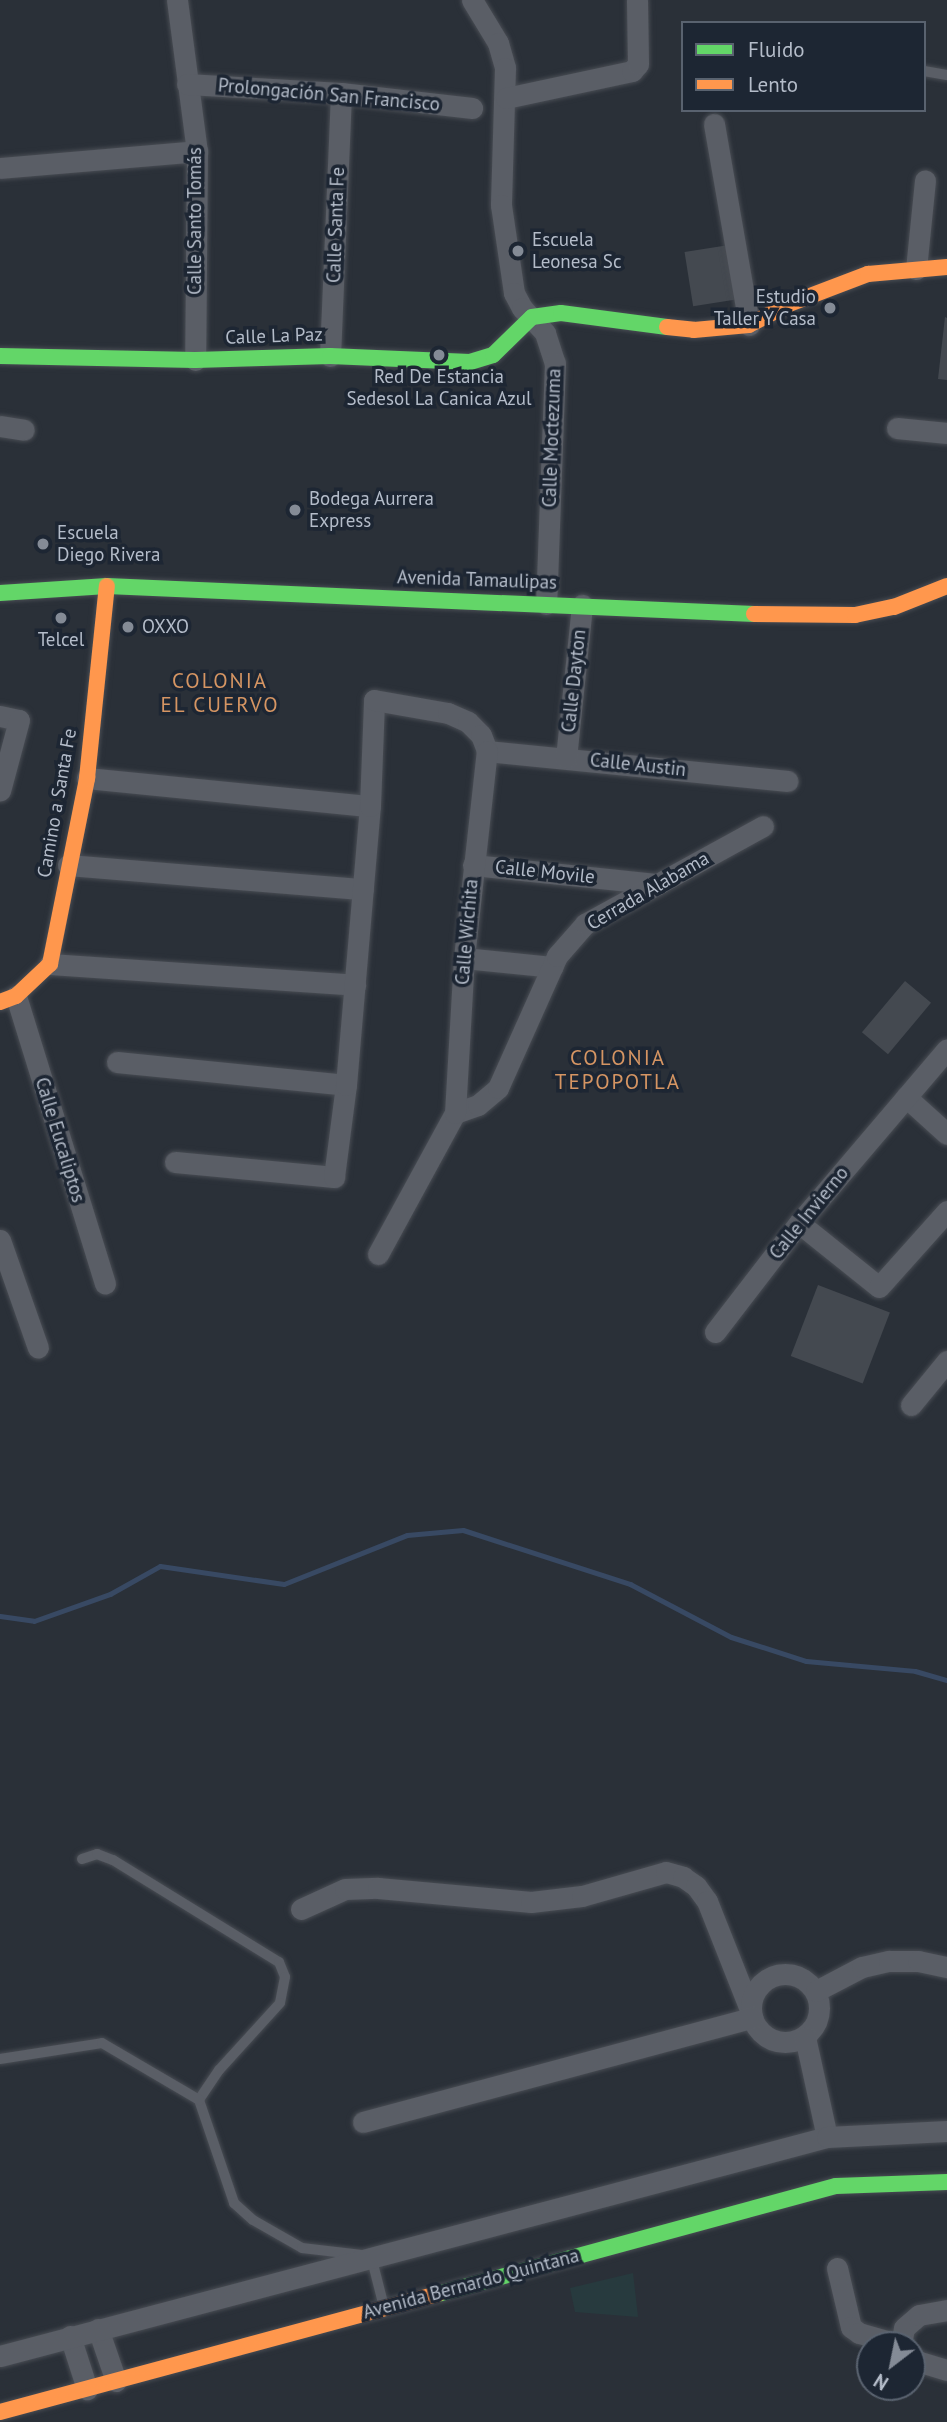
<!DOCTYPE html>
<html>
<head>
<meta charset="utf-8">
<style>
  body { margin:0 }
  #map { position:relative; width:947px; height:2422px; overflow:hidden; background:#2a3038; font-family:"PT Sans",sans-serif }
  div>[style] { position:absolute }
  [style*='--x'] { left:calc(var(--x)*1px); top:calc(var(--y)*1px); width:calc(var(--w)*1px); rotate:calc(var(--a)*1deg) }
  .green>* { inset:0; background:#273a3e }
  .stream>* { height:5px; margin:-2.5px; padding:0 2.5px; transform-origin:2.5px; border-radius:2.5px; background:#384963 }
  .building>* { inset:0; background:#444950; transform-origin:0 0 }
  .roads { filter:drop-shadow(0 0 2px #484c53) drop-shadow(0 0 2px #484c53) }
  .lane>* { height:10px; margin:-5px; padding:0 5px; transform-origin:5px; border-radius:5px; background:#5a5e66 }
  .street>* { height:21px; margin:-10.5px; padding:0 10.5px; transform-origin:10.5px; border-radius:10.5px; background:#5a5e66 }
  .street>.ring { margin:-10.5px; padding:0; box-sizing:content-box; background:none; border:21px solid #5a5e66; border-radius:50% }
  .fast>* { height:16px; margin:-8px; padding:0 8px; transform-origin:8px; border-radius:8px; background:#63d668 }
  .slow>* { height:16px; margin:-8px; padding:0 8px; transform-origin:8px; border-radius:8px; background:#ff974d }
  .dots>* { width:19px; height:19px; translate:-50% -50%; box-sizing:border-box; border:4px solid #1d2633; border-radius:50% }
  span { translate:-50% -50%; white-space:nowrap; text-align:center; line-height:1.15; -webkit-text-stroke:7px #1d2633; paint-order:stroke }
  .street-label { font-size:19px; color:#b4bcc9 }
  .poi-label { font-size:19px; color:#b4bcc9 }
  .left { translate:0 -50%; text-align:left }
  .right { translate:-100% -50%; text-align:right }
  .neighbourhood-label { font-size:21px; color:#d59563; letter-spacing:2px }
  .legend { position:absolute; left:681px; top:21px; width:245px; height:91px; box-sizing:border-box; background:#1d2633; border:2px solid #59626f; margin:0; padding:9px 12px; list-style:none; font-size:21px; color:#b4bcc9 }
  .legend li { display:flex; align-items:center; gap:14px; height:35px }
  .legend b { width:35px; border:2px solid #59626f }
  .north { position:absolute; left:856px; top:2331px; width:70px; height:70px; box-sizing:border-box; background:#1d2633; border:2px solid #59626f; border-radius:50%; rotate:212deg; font-size:19px; font-weight:700; line-height:28px; text-align:center; color:#b4bcc9 }
  .north::after { content:''; display:block; margin:auto; width:24px; height:32px; background:#848b96; clip-path:polygon(50% 0,100% 100%,50% 72%,0 100%) }
</style>
</head>
<body>
<div id="map">
  <div class="green">
    <i style="clip-path:polygon(633px 2273px,638px 2317px,575px 2312px,570px 2288px)"></i>
  </div>
  <div class="stream">
    <i style="--x:0;--y:1616;--w:34;--a:8"></i>
    <i style="--x:34;--y:1621;--w:81;--a:-19.6"></i>
    <i style="--x:110;--y:1594;--w:57;--a:-29.2"></i>
    <i style="--x:160;--y:1566;--w:125;--a:8.3"></i>
    <i style="--x:284;--y:1584;--w:132;--a:-21.7"></i>
    <i style="--x:407;--y:1535;--w:56;--a:-5.1"></i>
    <i style="--x:463;--y:1530;--w:176;--a:17.9"></i>
    <i style="--x:630;--y:1584;--w:114;--a:27.7"></i>
    <i style="--x:731;--y:1637;--w:79;--a:17.7"></i>
    <i style="--x:806;--y:1661;--w:109;--a:5.2"></i>
    <i style="--x:915;--y:1671;--w:33;--a:16"></i>
  </div>
  <div class="building">
    <i style="left:729px;top:245px;width:55px;height:45px;rotate:81deg"></i>
    <i style="clip-path:polygon(945px 317px,947px 318px,947px 380px,938px 379px)"></i>
    <i style="left:905px;top:981px;width:34px;height:67px;rotate:40deg"></i>
    <i style="left:818px;top:1285px;width:77px;height:76px;rotate:21deg"></i>
  </div>
  <div class="roads">
    <div class="lane">
      <i style="--x:924;--y:71;--w:23;--a:10"></i>
      <i style="--x:82;--y:1859;--w:16;--a:-18"></i>
      <i style="--x:97;--y:1854;--w:17;--a:21"></i>
      <i style="--x:113;--y:1860;--w:195;--a:31.6"></i>
      <i style="--x:279;--y:1962;--w:16;--a:68"></i>
      <i style="--x:285;--y:1977;--w:26;--a:101"></i>
      <i style="--x:280;--y:2003;--w:91;--a:132.3"></i>
      <i style="--x:219;--y:2070;--w:36;--a:124"></i>
      <i style="--x:199;--y:2100;--w:109;--a:71.2"></i>
      <i style="--x:234;--y:2203;--w:25;--a:42"></i>
      <i style="--x:253;--y:2220;--w:56;--a:29.7"></i>
      <i style="--x:302;--y:2248;--w:69;--a:6.6"></i>
      <i style="--x:371;--y:2256;--w:53;--a:75.7"></i>
      <i style="--x:0;--y:2059;--w:103;--a:-8.9"></i>
      <i style="--x:102;--y:2043;--w:113;--a:30.4"></i>
    </div>
    <div class="street">
      <i style="--x:177;--y:0;--w:152;--a:82.5"></i>
      <i style="--x:197;--y:151;--w:209;--a:90.5"></i>
      <i style="--x:472;--y:0;--w:50;--a:58.8"></i>
      <i style="--x:498;--y:43;--w:26;--a:74"></i>
      <i style="--x:505;--y:68;--w:137;--a:91.7"></i>
      <i style="--x:501;--y:205;--w:89;--a:81.6"></i>
      <i style="--x:514;--y:293;--w:17;--a:62"></i>
      <i style="--x:522;--y:308;--w:34;--a:47"></i>
      <i style="--x:545;--y:333;--w:32;--a:72"></i>
      <i style="--x:555;--y:363;--w:241;--a:92.1"></i>
      <i style="--x:187;--y:84;--w:154;--a:3.3"></i>
      <i style="--x:341;--y:93;--w:132;--a:6.5"></i>
      <i style="--x:506;--y:98;--w:129;--a:-12.1"></i>
      <i style="--x:632;--y:71;--w:9;--a:-49"></i>
      <i style="--x:638;--y:64;--w:64;--a:-90.9"></i>
      <i style="--x:714;--y:124;--w:204;--a:80.1"></i>
      <i style="--x:0;--y:168;--w:198;--a:-4.9"></i>
      <i style="--x:916;--y:269;--w:89;--a:-84.2"></i>
      <i style="--x:330;--y:356;--w:263;--a:-87.6"></i>
      <i style="--x:0;--y:426;--w:24;--a:9"></i>
      <i style="--x:897;--y:428;--w:50;--a:5.7"></i>
      <i style="--x:0;--y:716;--w:19;--a:12"></i>
      <i style="--x:19;--y:720;--w:73;--a:105"></i>
      <i style="--x:487;--y:751;--w:302;--a:5.7"></i>
      <i style="--x:566;--y:758;--w:154;--a:-84"></i>
      <i style="--x:87;--y:778;--w:284;--a:5.7"></i>
      <i style="--x:68;--y:865;--w:296;--a:4.7"></i>
      <i style="--x:473;--y:865;--w:186;--a:5.9"></i>
      <i style="--x:464;--y:958;--w:89;--a:5.8"></i>
      <i style="--x:50;--y:964;--w:306;--a:3.9"></i>
      <i style="--x:16;--y:996;--w:301;--a:72.8"></i>
      <i style="--x:117;--y:1062;--w:230;--a:5.7"></i>
      <i style="--x:906;--y:1097;--w:55;--a:42.1"></i>
      <i style="--x:455;--y:1113;--w:24;--a:-19"></i>
      <i style="--x:478;--y:1105;--w:26;--a:-40"></i>
      <i style="--x:498;--y:1088;--w:145;--a:-65.9"></i>
      <i style="--x:557;--y:956;--w:43;--a:-48.8"></i>
      <i style="--x:585;--y:924;--w:203;--a:-28.8"></i>
      <i style="--x:175;--y:1162;--w:160;--a:5.4"></i>
      <i style="--x:334;--y:1177;--w:93;--a:-82.6"></i>
      <i style="--x:346;--y:1085;--w:280;--a:-85.1"></i>
      <i style="--x:370;--y:806;--w:106;--a:-87.8"></i>
      <i style="--x:374;--y:700;--w:75;--a:10"></i>
      <i style="--x:448;--y:713;--w:22;--a:24"></i>
      <i style="--x:468;--y:722;--w:18;--a:45"></i>
      <i style="--x:481;--y:735;--w:17;--a:69"></i>
      <i style="--x:799;--y:1223;--w:102;--a:38.7"></i>
      <i style="--x:879;--y:1287;--w:102;--a:-48.2"></i>
      <i style="--x:0;--y:1240;--w:114;--a:70.6"></i>
      <i style="--x:378;--y:1254;--w:161;--a:-61.4"></i>
      <i style="--x:455;--y:1113;--w:155;--a:-86.7"></i>
      <i style="--x:464;--y:958;--w:208;--a:-83.7"></i>
      <i style="--x:715;--y:1332;--w:138;--a:-52.4"></i>
      <i style="--x:799;--y:1223;--w:228;--a:-49.6"></i>
      <i style="--x:911;--y:1405;--w:57;--a:-50.7"></i>
      <i style="--x:301;--y:1909;--w:48;--a:-24.4"></i>
      <i style="--x:345;--y:1889;--w:33;--a:-2"></i>
      <i style="--x:378;--y:1888;--w:154;--a:5.2"></i>
      <i style="--x:531;--y:1902;--w:51;--a:-6.7"></i>
      <i style="--x:582;--y:1896;--w:87;--a:-15.9"></i>
      <i style="--x:666;--y:1872;--w:18;--a:16"></i>
      <i style="--x:683;--y:1877;--w:16;--a:35"></i>
      <i style="--x:696;--y:1886;--w:19;--a:54"></i>
      <i style="--x:707;--y:1901;--w:119;--a:68.4"></i>
      <i class="ring" style="left:751px;top:1974px;width:47px;height:47px"></i>
      <i style="--x:816;--y:1991;--w:52;--a:-27.6"></i>
      <i style="--x:862;--y:1967;--w:28;--a:-13"></i>
      <i style="--x:889;--y:1961;--w:29;--a:0"></i>
      <i style="--x:918;--y:1961;--w:30;--a:12"></i>
      <i style="--x:805;--y:2037;--w:102;--a:77.6"></i>
      <i style="--x:363;--y:2122;--w:403;--a:-15"></i>
      <i style="--x:837;--y:2268;--w:61;--a:76.7"></i>
      <i style="--x:851;--y:2327;--w:10;--a:37"></i>
      <i style="--x:859;--y:2333;--w:44;--a:15.9"></i>
      <i style="--x:98;--y:2329;--w:55;--a:70.9"></i>
      <i style="--x:70;--y:2336;--w:56;--a:72.2"></i>
      <i style="--x:901;--y:2345;--w:17;--a:-80"></i>
      <i style="--x:904;--y:2328;--w:20;--a:-41"></i>
      <i style="--x:919;--y:2315;--w:28;--a:-10"></i>
      <i style="--x:0;--y:2356;--w:856;--a:-14.83"></i>
      <i style="--x:827;--y:2137;--w:120;--a:-2.9"></i>
      <i style="--x:912;--y:2356;--w:7;--a:45"></i>
      <i style="--x:917;--y:2361;--w:31;--a:17"></i>
    </div>
    <div class="fast">
      <i style="--x:0;--y:356;--w:195;--a:1.2"></i>
      <i style="--x:195;--y:360;--w:135;--a:-1.7"></i>
      <i style="--x:330;--y:356;--w:140;--a:2.5"></i>
      <i style="--x:470;--y:362;--w:24;--a:-17"></i>
      <i style="--x:493;--y:355;--w:54;--a:-44.3"></i>
      <i style="--x:532;--y:317;--w:29;--a:-8"></i>
      <i style="--x:561;--y:313;--w:107;--a:7.5"></i>
      <i style="--x:0;--y:593;--w:107;--a:-3.7"></i>
      <i style="--x:107;--y:586;--w:648;--a:2.48"></i>
      <i style="--x:438;--y:2294;--w:412;--a:-15.2"></i>
      <i style="--x:836;--y:2186;--w:111;--a:-2.1"></i>
    </div>
    <div class="slow">
      <i style="--x:667;--y:327;--w:27;--a:6"></i>
      <i style="--x:694;--y:330;--w:55;--a:-5.2"></i>
      <i style="--x:749;--y:325;--w:45;--a:-27.7"></i>
      <i style="--x:789;--y:304;--w:85;--a:-20.8"></i>
      <i style="--x:868;--y:274;--w:79;--a:-5.1"></i>
      <i style="--x:754;--y:614;--w:101;--a:0.6"></i>
      <i style="--x:855;--y:615;--w:40;--a:-12"></i>
      <i style="--x:894;--y:607;--w:57;--a:-21.6"></i>
      <i style="--x:0;--y:1002;--w:17;--a:-21"></i>
      <i style="--x:16;--y:996;--w:47;--a:-43.3"></i>
      <i style="--x:50;--y:964;--w:190;--a:-78.7"></i>
      <i style="--x:87;--y:778;--w:193;--a:-84.1"></i>
      <i style="--x:0;--y:2412;--w:454;--a:-15.1"></i>
    </div>
  </div>
  <div class="dots">
    <i style="left:518px;top:251px;background:#848b96"></i>
    <i style="left:830px;top:308px;background:#848b96"></i>
    <i style="left:439px;top:355px;background:#848b96"></i>
    <i style="left:295px;top:510px;background:#848b96"></i>
    <i style="left:43px;top:544px;background:#848b96"></i>
    <i style="left:61px;top:618px;background:#848b96"></i>
    <i style="left:128px;top:627px;background:#848b96"></i>
  </div>
  <div class="street-label">
    <span style="left:329px;top:95px;rotate:5deg">Prolongación San Francisco</span>
    <span style="left:195px;top:221px;rotate:-90deg">Calle Santo Tomás</span>
    <span style="left:336px;top:225px;rotate:-88deg">Calle Santa Fe</span>
    <span style="left:274px;top:336px;rotate:-2deg">Calle La Paz</span>
    <span style="left:552px;top:438px;rotate:-88deg">Calle Moctezuma</span>
    <span style="left:477px;top:580px;rotate:2deg">Avenida Tamaulipas</span>
    <span style="left:574px;top:681px;rotate:-84deg">Calle Dayton</span>
    <span style="left:638px;top:765px;rotate:6deg">Calle Austin</span>
    <span style="left:57px;top:803px;rotate:-80deg">Camino a Santa Fe</span>
    <span style="left:545px;top:872px;rotate:6deg">Calle Movile</span>
    <span style="left:648px;top:891px;rotate:-30deg">Cerrada Alabama</span>
    <span style="left:467px;top:932px;rotate:-85deg">Calle Wichita</span>
    <span style="left:60px;top:1140px;rotate:73deg">Calle Eucaliptos</span>
    <span style="left:809px;top:1213px;rotate:-51deg">Calle Invierno</span>
    <span style="left:471px;top:2284px;rotate:-15deg">Avenida Bernardo Quintana</span>
  </div>
  <div class="poi-label">
    <span class="left" style="left:532px;top:251px">Escuela<br>Leonesa Sc</span>
    <span class="right" style="left:816px;top:308px">Estudio<br>Taller Y Casa</span>
    <span style="left:439px;top:388px">Red De Estancia<br>Sedesol La Canica Azul</span>
    <span class="left" style="left:309px;top:510px">Bodega Aurrera<br>Express</span>
    <span class="left" style="left:57px;top:544px">Escuela<br>Diego Rivera</span>
    <span class="left" style="left:142px;top:627px">OXXO</span>
    <span style="left:61px;top:640px">Telcel</span>
  </div>
  <div class="neighbourhood-label">
    <span style="left:220px;top:693px">COLONIA<br>EL CUERVO</span>
    <span style="left:618px;top:1070px">COLONIA<br>TEPOPOTLA</span>
  </div>
  <ul class="legend">
  <li><b style="height:9px;background:#63d668"></b>Fluido</li>
  <li><b style="height:9px;background:#ff974d"></b>Lento</li>
  </ul>
  <div class="north">N</div>
</div>
</body>
</html>
